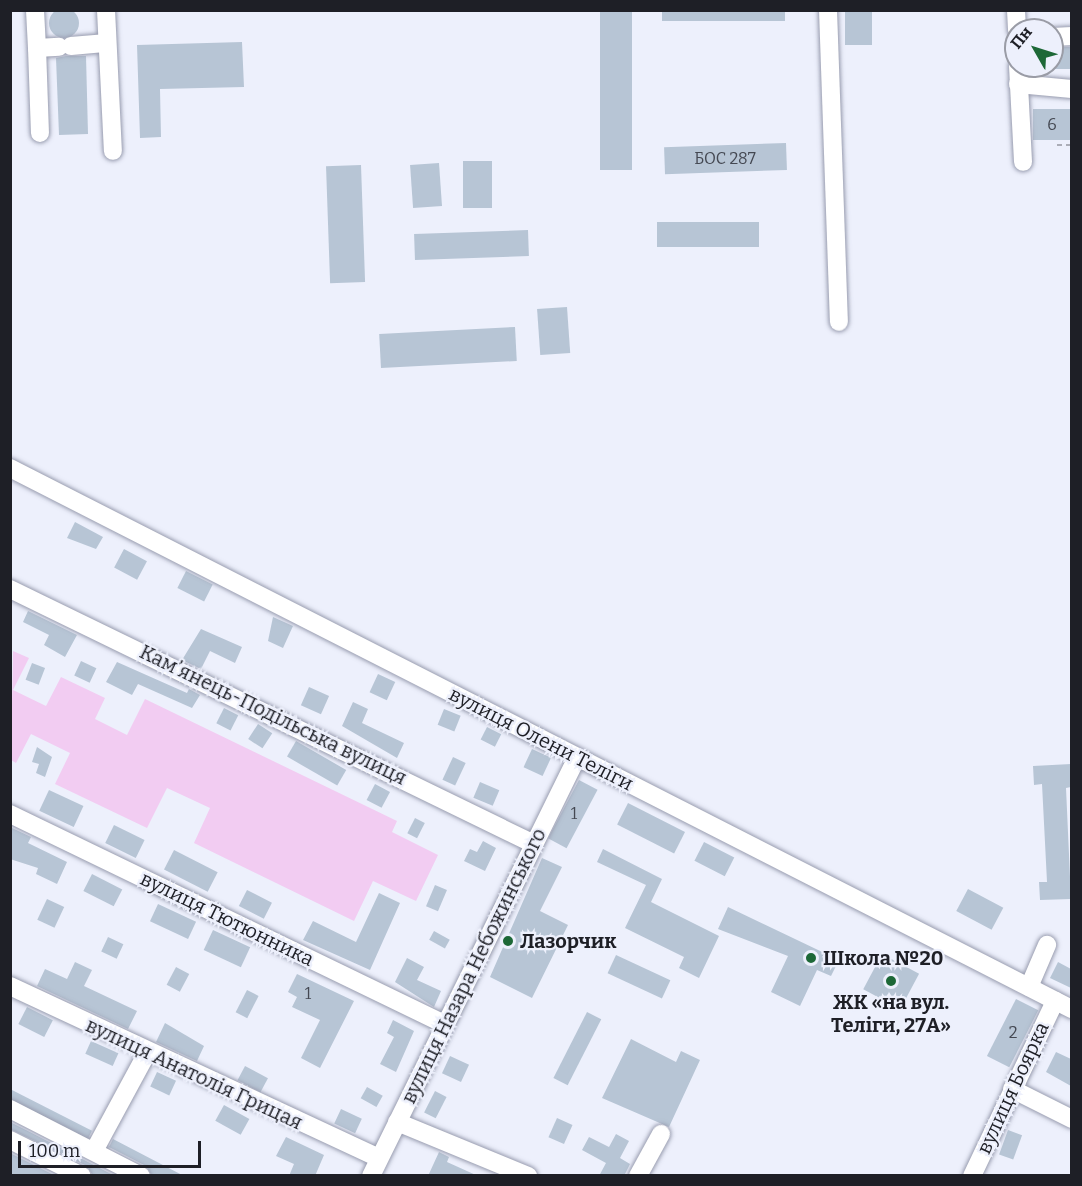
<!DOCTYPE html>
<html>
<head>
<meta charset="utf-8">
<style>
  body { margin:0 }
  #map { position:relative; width:1082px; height:1186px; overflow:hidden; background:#edf0fc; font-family:Bitter,serif }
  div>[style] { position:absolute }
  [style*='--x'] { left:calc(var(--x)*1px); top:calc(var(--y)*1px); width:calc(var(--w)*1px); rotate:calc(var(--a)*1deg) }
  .green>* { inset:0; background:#f2ccf2 }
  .building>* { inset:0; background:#b7c5d5; transform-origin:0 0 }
  .round { border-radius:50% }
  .path>* { height:2px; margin-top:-1px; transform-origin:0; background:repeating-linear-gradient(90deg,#abadb7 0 4.5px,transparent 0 9px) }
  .roads { filter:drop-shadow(0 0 2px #989caf) drop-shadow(0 0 2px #989caf) }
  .minor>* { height:18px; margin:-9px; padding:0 9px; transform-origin:9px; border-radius:9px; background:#fff }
  .dots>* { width:16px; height:16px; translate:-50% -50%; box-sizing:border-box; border:3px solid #edf0fc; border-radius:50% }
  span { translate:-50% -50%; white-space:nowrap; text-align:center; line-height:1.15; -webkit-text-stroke:4.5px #edf0fc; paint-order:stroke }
  .number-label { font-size:16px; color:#444852 }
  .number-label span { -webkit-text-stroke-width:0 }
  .street-label { font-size:20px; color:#1e1f26 }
  .poi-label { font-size:20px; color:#1e1f26; font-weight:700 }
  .left { translate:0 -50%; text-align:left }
  .frame { position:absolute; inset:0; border:12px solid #1e1f26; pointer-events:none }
  .north { position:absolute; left:1004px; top:18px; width:60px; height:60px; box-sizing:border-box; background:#edf0fc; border:2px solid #9a9ca6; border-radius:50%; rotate:309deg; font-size:16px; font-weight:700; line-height:24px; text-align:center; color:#1e1f26 }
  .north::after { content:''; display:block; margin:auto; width:21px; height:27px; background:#1d6837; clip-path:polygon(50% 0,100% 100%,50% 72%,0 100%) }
  .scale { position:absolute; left:18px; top:1141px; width:183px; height:27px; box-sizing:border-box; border:3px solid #1e1f26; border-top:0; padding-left:8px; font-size:18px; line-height:21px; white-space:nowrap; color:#1e1f26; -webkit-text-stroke:4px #edf0fc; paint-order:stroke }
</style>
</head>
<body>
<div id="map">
  <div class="green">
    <i style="clip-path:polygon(13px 651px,29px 658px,13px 690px,46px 706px,61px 677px,105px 698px,95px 719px,127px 735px,145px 699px,397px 821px,392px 832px,438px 855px,416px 901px,373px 881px,354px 921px,194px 843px,210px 808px,167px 788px,147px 828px,55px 784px,70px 753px,31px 734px,16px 763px,11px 760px)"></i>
  </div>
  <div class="building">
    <i class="round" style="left:49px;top:8px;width:30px;height:30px"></i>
    <i style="left:600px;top:10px;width:32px;height:160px"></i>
    <i style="left:662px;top:10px;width:123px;height:11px"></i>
    <i style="left:845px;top:10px;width:27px;height:35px"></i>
    <i style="clip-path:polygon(242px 42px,244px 87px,160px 89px,161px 137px,140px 138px,137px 45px)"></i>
    <i style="left:1071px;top:47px;width:22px;height:19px;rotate:90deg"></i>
    <i style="clip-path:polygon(66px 56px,86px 56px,88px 134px,59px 135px,56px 58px)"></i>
    <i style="left:1071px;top:109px;width:31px;height:38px;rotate:90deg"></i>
    <i style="left:786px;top:143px;width:27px;height:122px;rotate:88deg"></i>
    <i style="left:463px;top:161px;width:29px;height:47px"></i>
    <i style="left:439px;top:163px;width:43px;height:29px;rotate:86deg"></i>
    <i style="left:361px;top:165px;width:117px;height:35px;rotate:88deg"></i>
    <i style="left:759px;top:222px;width:25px;height:102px;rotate:90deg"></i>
    <i style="left:528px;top:230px;width:26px;height:114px;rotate:88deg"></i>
    <i style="left:567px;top:307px;width:46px;height:30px;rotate:86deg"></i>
    <i style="left:515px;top:327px;width:34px;height:136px;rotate:87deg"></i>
    <i style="clip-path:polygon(75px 522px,103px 537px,96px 549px,67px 538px)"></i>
    <i style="left:124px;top:549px;width:26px;height:21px;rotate:28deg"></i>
    <i style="left:186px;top:571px;width:30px;height:19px;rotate:27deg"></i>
    <i style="clip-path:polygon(28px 611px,77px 635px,65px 657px,44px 645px,49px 635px,23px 622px)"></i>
    <i style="clip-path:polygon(273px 617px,293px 626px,283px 648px,268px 641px)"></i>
    <i style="clip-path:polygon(201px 629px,242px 647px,235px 663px,210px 651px,201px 669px,182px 660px)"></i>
    <i style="left:81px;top:661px;width:17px;height:16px;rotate:25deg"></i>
    <i style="clip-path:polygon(117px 662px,187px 693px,189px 689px,200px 695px,192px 708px,138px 684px,132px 695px,106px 682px)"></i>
    <i style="left:32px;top:663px;width:14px;height:18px;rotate:21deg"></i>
    <i style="left:378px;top:674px;width:19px;height:20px;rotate:25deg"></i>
    <i style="left:309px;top:687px;width:22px;height:20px;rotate:24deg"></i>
    <i style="clip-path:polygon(353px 702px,368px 709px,362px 723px,404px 743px,397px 758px,342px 726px)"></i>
    <i style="left:224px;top:708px;width:16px;height:17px;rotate:27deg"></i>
    <i style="left:444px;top:709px;width:18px;height:17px;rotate:22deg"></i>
    <i style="left:258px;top:724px;width:17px;height:18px;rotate:33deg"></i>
    <i style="left:487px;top:727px;width:16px;height:14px;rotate:27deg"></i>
    <i style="left:296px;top:741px;width:58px;height:18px;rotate:30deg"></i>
    <i style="clip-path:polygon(37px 747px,52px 757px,45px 777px,36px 773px,39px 764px,32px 762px)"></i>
    <i style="left:532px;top:749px;width:21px;height:20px;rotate:25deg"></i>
    <i style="left:453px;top:757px;width:14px;height:25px;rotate:25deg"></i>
    <i style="clip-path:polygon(1071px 764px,1071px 787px,1066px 788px,1071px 899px,1040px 900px,1039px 882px,1047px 882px,1042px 784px,1034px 785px,1033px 766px)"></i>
    <i style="left:579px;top:780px;width:21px;height:66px;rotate:28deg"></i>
    <i style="left:480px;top:782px;width:21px;height:17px;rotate:23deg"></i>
    <i style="left:375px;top:784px;width:17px;height:18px;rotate:28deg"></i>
    <i style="left:49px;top:790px;width:38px;height:23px;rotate:25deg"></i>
    <i style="left:628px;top:803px;width:64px;height:24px;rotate:27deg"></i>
    <i style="left:415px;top:818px;width:11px;height:17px;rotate:27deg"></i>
    <i style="left:114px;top:825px;width:34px;height:20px;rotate:26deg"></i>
    <i style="clip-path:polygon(10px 827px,31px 837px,28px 843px,67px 862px,57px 884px,36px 874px,38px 868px,10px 859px)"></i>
    <i style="clip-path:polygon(483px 841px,496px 848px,485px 871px,464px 861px,470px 849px,477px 852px)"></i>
    <i style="left:704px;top:842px;width:34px;height:21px;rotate:27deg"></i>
    <i style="clip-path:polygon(603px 849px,662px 879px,651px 902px,719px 936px,699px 978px,679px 968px,684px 957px,625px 928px,646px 885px,597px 862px)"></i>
    <i style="left:174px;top:850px;width:49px;height:22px;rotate:27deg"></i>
    <i style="clip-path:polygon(542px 858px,562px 867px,540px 911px,568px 925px,532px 998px,490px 977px)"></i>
    <i style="left:92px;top:874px;width:34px;height:19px;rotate:27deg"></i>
    <i style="left:435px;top:885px;width:13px;height:23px;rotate:23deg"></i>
    <i style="left:968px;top:889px;width:40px;height:25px;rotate:28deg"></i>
    <i style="left:247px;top:890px;width:28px;height:18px;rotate:27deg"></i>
    <i style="clip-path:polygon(379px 893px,400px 903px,370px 970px,303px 940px,313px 921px,356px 942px)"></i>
    <i style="left:47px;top:899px;width:19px;height:23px;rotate:25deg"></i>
    <i style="left:158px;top:904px;width:42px;height:19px;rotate:25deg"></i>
    <i style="clip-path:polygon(728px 907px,839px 960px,831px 976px,817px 970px,800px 1006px,771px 992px,788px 956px,718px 929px)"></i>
    <i style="left:213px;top:930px;width:41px;height:22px;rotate:25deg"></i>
    <i style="left:434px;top:931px;width:18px;height:10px;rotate:29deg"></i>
    <i style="left:108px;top:937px;width:17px;height:16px;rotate:25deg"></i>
    <i style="left:882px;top:954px;width:42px;height:40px;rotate:28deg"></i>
    <i style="left:616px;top:955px;width:60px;height:20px;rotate:25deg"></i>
    <i style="clip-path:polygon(407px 958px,424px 967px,417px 980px,441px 991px,434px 1007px,395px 982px)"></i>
    <i style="clip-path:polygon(75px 962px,92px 970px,84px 986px,137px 1011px,128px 1029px,37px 986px,45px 969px,67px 979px)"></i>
    <i style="clip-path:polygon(1058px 962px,1071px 969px,1071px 988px,1050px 978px)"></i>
    <i style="left:176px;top:967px;width:15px;height:20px;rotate:28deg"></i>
    <i style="clip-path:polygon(297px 974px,354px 1001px,320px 1068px,301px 1058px,320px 1020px,292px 1007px,297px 997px,288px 992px)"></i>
    <i style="left:247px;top:990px;width:13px;height:25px;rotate:27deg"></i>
    <i style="left:1016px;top:999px;width:25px;height:64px;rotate:27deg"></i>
    <i style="left:27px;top:1007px;width:29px;height:19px;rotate:27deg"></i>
    <i style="left:587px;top:1012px;width:16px;height:74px;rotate:27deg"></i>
    <i style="clip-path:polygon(393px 1020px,414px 1031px,396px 1072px,380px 1064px,394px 1037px,387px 1033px)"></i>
    <i style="clip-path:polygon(165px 1023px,204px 1046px,197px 1061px,156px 1042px)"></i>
    <i style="clip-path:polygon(631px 1039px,676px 1062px,681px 1051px,700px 1060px,669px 1127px,602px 1098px)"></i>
    <i style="left:91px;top:1041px;width:30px;height:14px;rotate:24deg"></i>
    <i style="clip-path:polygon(1056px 1052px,1071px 1059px,1071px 1086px,1046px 1072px)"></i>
    <i style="left:450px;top:1056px;width:21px;height:19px;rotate:25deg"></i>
    <i style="left:245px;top:1066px;width:26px;height:16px;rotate:28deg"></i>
    <i style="left:157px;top:1072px;width:21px;height:16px;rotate:25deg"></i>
    <i style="left:367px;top:1087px;width:18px;height:13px;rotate:29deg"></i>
    <i style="left:10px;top:1089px;width:92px;height:9px;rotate:27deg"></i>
    <i style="left:435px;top:1091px;width:13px;height:24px;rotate:27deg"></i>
    <i style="left:224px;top:1105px;width:29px;height:18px;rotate:29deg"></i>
    <i style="left:341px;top:1109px;width:23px;height:16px;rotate:25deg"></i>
    <i style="left:557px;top:1118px;width:17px;height:21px;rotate:24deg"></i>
    <i style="clip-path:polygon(10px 1122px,26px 1130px,115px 1176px,93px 1176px,87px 1166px,10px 1129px)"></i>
    <i style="left:1008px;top:1130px;width:15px;height:26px;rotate:20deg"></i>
    <i style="clip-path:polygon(616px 1134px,629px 1141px,620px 1158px,630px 1164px,624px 1176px,599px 1176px,606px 1163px,582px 1150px,589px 1137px,609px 1147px)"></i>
    <i style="clip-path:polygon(286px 1137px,324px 1155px,315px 1176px,289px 1176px,294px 1164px,276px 1156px)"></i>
    <i style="clip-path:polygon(113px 1139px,184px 1176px,152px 1176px,146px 1166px,109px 1147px)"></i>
    <i style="clip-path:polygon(439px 1152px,449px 1157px,447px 1162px,478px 1176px,428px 1176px)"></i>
    <i style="clip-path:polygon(10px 1153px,56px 1176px,10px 1176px)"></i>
  </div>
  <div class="path">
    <i style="--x:1057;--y:145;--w:15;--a:0"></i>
  </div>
  <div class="roads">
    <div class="minor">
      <i style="--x:35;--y:10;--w:38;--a:87"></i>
      <i style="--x:37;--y:48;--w:22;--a:-3"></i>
      <i style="--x:106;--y:10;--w:141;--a:87.2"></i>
      <i style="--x:828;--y:10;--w:312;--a:88"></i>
      <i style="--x:1016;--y:10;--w:20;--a:87"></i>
      <i style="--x:1052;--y:37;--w:20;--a:-3"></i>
      <i style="--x:71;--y:46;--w:36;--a:-5"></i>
      <i style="--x:37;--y:48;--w:85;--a:88"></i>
      <i style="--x:1018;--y:66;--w:96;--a:87"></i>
      <i style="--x:1018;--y:84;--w:54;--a:5.3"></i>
      <i style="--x:10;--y:468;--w:1192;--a:27"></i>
      <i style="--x:10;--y:589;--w:583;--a:25.95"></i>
      <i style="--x:10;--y:814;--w:482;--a:25.8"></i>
      <i style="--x:10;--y:986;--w:407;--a:25"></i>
      <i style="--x:1029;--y:987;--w:46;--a:-66.8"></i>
      <i style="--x:1012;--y:1089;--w:67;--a:26.6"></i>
      <i style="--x:10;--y:1109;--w:147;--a:27.1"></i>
      <i style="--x:397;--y:1122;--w:142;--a:22.4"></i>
      <i style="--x:10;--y:1140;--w:80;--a:26.6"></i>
      <i style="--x:94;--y:1151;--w:111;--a:-61.6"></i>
      <i style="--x:371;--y:1176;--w:466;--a:-63.8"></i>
      <i style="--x:638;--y:1176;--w:48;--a:-61.3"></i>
      <i style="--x:972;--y:1176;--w:194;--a:-64.6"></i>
    </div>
  </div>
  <div class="dots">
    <i style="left:508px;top:941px;background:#1d6837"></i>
    <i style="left:811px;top:958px;background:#1d6837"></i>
    <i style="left:891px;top:981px;background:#1d6837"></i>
  </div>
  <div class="number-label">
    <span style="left:1052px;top:125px">6</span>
    <span style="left:725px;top:159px">БОС 287</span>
    <span style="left:574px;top:814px">1</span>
    <span style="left:308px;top:994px">1</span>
    <span style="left:1013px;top:1033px">2</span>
  </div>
  <div class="street-label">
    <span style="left:273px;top:715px;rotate:26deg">Камʼянець-Подільська вулиця</span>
    <span style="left:541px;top:739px;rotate:27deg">вулиця Олени Теліги</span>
    <span style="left:227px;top:919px;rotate:26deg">вулиця Тютюнника</span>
    <span style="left:474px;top:966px;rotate:-64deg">вулиця Назара Небожинського</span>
    <span style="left:194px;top:1074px;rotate:25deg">вулиця Анатолія Грицая</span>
    <span style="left:1013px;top:1088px;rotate:-65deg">вулиця Боярка</span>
  </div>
  <div class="poi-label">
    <span class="left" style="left:520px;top:941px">Лазорчик</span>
    <span class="left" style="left:823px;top:958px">Школа №20</span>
    <span style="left:891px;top:1014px">ЖК «на вул.<br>Теліги, 27А»</span>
  </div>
  <div class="frame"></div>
  <div class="north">Пн</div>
  <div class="scale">100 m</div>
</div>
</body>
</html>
